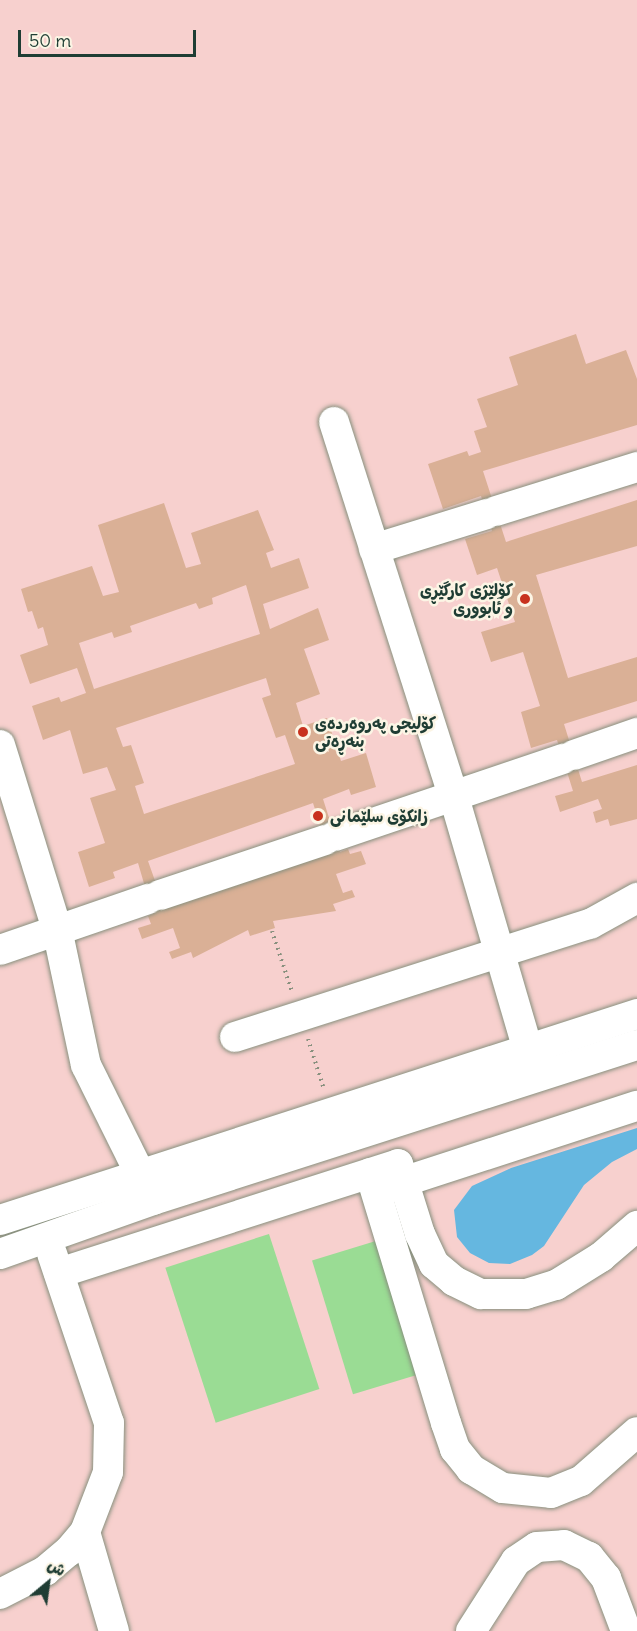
<!DOCTYPE html>
<html>
<head>
<meta charset="utf-8">
<style>
  body { margin:0 }
  #map { position:relative; width:637px; height:1631px; overflow:hidden; background:#f2e4c7; font-family:Delius,"Playpen Sans Arabic",sans-serif }
  div>[style] { position:absolute }
  [style*='--x'] { left:calc(var(--x)*1px); top:calc(var(--y)*1px); width:calc(var(--w)*1px); rotate:calc(var(--a)*1deg) }
  .built>* { inset:0; background:#f7d0ce; transform-origin:0 0 }
  .green>* { inset:0; background:#9adc94; transform-origin:0 0 }
  .water>* { inset:0; background:#65b7e0 }
  .building>* { inset:0; background:#dab096 }
  .path>* { height:4px; margin-top:-2px; transform-origin:0; background:repeating-linear-gradient(90deg,#88907e 0 1.5px,transparent 0 6px) }
  .roads { filter:drop-shadow(0 0 2px #88907e) drop-shadow(0 0 2px #88907e) }
  .minor>* { height:30px; margin:-15px; padding:0 15px; transform-origin:15px; border-radius:15px; background:#fff }
  .dots>* { width:16px; height:16px; translate:-50% -50%; box-sizing:border-box; border:3px solid #fcf5e5; border-radius:50% }
  span { translate:-50% -50%; white-space:nowrap; text-align:center; line-height:1.15; -webkit-text-stroke:5px #fcf5e5; paint-order:stroke }
  .poi-label { font-size:16px; color:#1f3d34; font-weight:700 }
  .right { translate:-100% -50%; text-align:right }
  .left { translate:0 -50%; text-align:left }
  .north { position:absolute; left:18px; top:1553px; width:60px; height:60px; -webkit-text-stroke:4px #fcf5e5; paint-order:stroke; rotate:29deg; font-size:16px; font-weight:700; line-height:24px; text-align:center; color:#1f3d34 }
  .north::after { content:''; display:block; margin:auto; width:21px; height:27px; background:#1f3d34; clip-path:polygon(50% 0,100% 100%,50% 72%,0 100%) }
  .scale { position:absolute; left:18px; top:30px; width:178px; height:27px; box-sizing:border-box; border:3px solid #1f3d34; border-top:0; padding-left:8px; font-size:18px; line-height:21px; white-space:nowrap; color:#1f3d34; -webkit-text-stroke:4px #fcf5e5; paint-order:stroke }
</style>
</head>
<body>
<div id="map">
  <div class="built">
    <i style="left:0;top:0;width:637px;height:1631px"></i>
  </div>
  <div class="green">
    <i style="left:269px;top:1234px;width:163px;height:109px;rotate:72deg"></i>
    <i style="left:379px;top:1240px;width:140px;height:70px;rotate:73deg"></i>
  </div>
  <div class="water">
    <i style="clip-path:polygon(637px 1128px,637px 1149px,612px 1162px,584px 1185px,544px 1246px,532px 1255px,510px 1264px,489px 1263px,470px 1253px,457px 1237px,454px 1210px,472px 1186px,511px 1168px)"></i>
  </div>
  <div class="building">
    <i style="clip-path:polygon(576px 334px,586px 364px,626px 350px,637px 379px,637px 425px,483px 471px,506px 542px,637px 500px,637px 546px,536px 575px,568px 678px,637px 657px,637px 701px,564px 724px,582px 782px,637px 765px,637px 819px,610px 826px,608px 819px,596px 823px,593px 812px,602px 809px,598px 799px,560px 812px,555px 796px,573px 791px,557px 740px,531px 748px,521px 712px,540px 706px,523px 652px,491px 662px,481px 632px,515px 622px,497px 568px,477px 575px,465px 539px,492px 531px,481px 496px,443px 509px,428px 464px,467px 451px,469px 456px,481px 452px,474px 431px,487px 427px,477px 399px,518px 385px,509px 357px)"></i>
    <i style="clip-path:polygon(evenodd,164px 503px,186px 568px,201px 564px,191px 533px,258px 510px,274px 550px,266px 553px,271px 568px,299px 558px,309px 588px,263px 604px,270px 629px,318px 608px,329px 640px,304px 649px,320px 694px,296px 703px,303px 726px,327px 718px,341px 761px,366px 753px,376px 787px,351px 795px,349px 789px,323px 799px,340px 852px,348px 849px,350px 854px,361px 851px,366px 864px,336px 874px,343px 893px,352px 890px,355px 897px,333px 904px,336px 911px,273px 921px,275px 928px,250px 936px,248px 930px,193px 958px,191px 952px,172px 959px,169px 952px,180px 948px,173px 928px,142px 939px,138px 928px,151px 924px,148px 916px,153px 914px,138px 863px,113px 872px,115px 878px,89px 887px,78px 852px,105px 843px,90px 798px,116px 790px,107px 767px,83px 774px,70px 730px,43px 740px,32px 706px,59px 697px,61px 702px,86px 693px,77px 668px,30px 684px,20px 655px,48px 645px,43px 627px,38px 629px,32px 611px,28px 612px,21px 589px,92px 566px,103px 596px,119px 592px,98px 525px,164px 503px,246px 585px,260px 634px,94px 689px,79px 643px,112px 632px,114px 638px,132px 632px,130px 626px,196px 603px,199px 609px,213px 604px,212px 598px,246px 585px,164px 503px,266px 678px,271px 695px,262px 698px,276px 738px,285px 735px,295px 764px,144px 814px,135px 786px,144px 783px,131px 745px,123px 747px,116px 728px,266px 678px,164px 503px,313px 803px,329px 853px,165px 909px,148px 861px,313px 803px)"></i>
  </div>
  <div class="path">
    <i style="--x:272;--y:931;--w:64;--a:71.8"></i>
    <i style="--x:308;--y:1039;--w:52;--a:72.3"></i>
  </div>
  <div class="roads">
    <div class="minor">
      <i style="--x:334;--y:422;--w:394;--a:72.3"></i>
      <i style="--x:454;--y:797;--w:264;--a:73.7"></i>
      <i style="--x:496;--y:511;--w:148;--a:-17.3"></i>
      <i style="--x:374;--y:549;--w:118;--a:-17.2"></i>
      <i style="--x:0;--y:745;--w:193;--a:72.8"></i>
      <i style="--x:57;--y:929;--w:139;--a:78"></i>
      <i style="--x:86;--y:1065;--w:140;--a:63.6"></i>
      <i style="--x:574;--y:755;--w:67;--a:-19.2"></i>
      <i style="--x:335;--y:836;--w:241;--a:-18.7"></i>
      <i style="--x:160;--y:895;--w:174;--a:-18.4"></i>
      <i style="--x:0;--y:950;--w:157;--a:-19"></i>
      <i style="--x:235;--y:1037;--w:373;--a:-17.7"></i>
      <i style="--x:590;--y:924;--w:54;--a:-29"></i>
      <i style="--x:370;--y:1173;--w:261;--a:73.1"></i>
      <i style="--x:446;--y:1423;--w:28;--a:71"></i>
      <i style="--x:455;--y:1449;--w:26;--a:51"></i>
      <i style="--x:471;--y:1469;--w:37;--a:31"></i>
      <i style="--x:503;--y:1488;--w:48;--a:5.9"></i>
      <i style="--x:551;--y:1493;--w:32;--a:-22"></i>
      <i style="--x:581;--y:1481;--w:74;--a:-41.2"></i>
      <i style="--x:384;--y:1188;--w:266;--a:-18"></i>
      <i style="--x:0;--y:1220;--w:669;--a:-17.92"></i>
      <i style="--x:0;--y:1254;--w:162;--a:-19.4"></i>
      <i style="--x:153;--y:1200;--w:508;--a:-17.76"></i>
      <i style="--x:59;--y:1273;--w:356;--a:-17.8"></i>
      <i style="--x:398;--y:1164;--w:73;--a:72.6"></i>
      <i style="--x:420;--y:1234;--w:33;--a:65"></i>
      <i style="--x:434;--y:1264;--w:26;--a:40"></i>
      <i style="--x:454;--y:1281;--w:30;--a:26"></i>
      <i style="--x:481;--y:1294;--w:45;--a:0"></i>
      <i style="--x:526;--y:1294;--w:31;--a:-17"></i>
      <i style="--x:556;--y:1285;--w:53;--a:-31.9"></i>
      <i style="--x:601;--y:1257;--w:48;--a:-40.7"></i>
      <i style="--x:85;--y:1532;--w:103;--a:73.7"></i>
      <i style="--x:0;--y:1594;--w:51;--a:-27.1"></i>
      <i style="--x:45;--y:1571;--w:31;--a:-40"></i>
      <i style="--x:69;--y:1551;--w:25;--a:-50"></i>
      <i style="--x:85;--y:1532;--w:64;--a:-69"></i>
      <i style="--x:108;--y:1472;--w:49;--a:-88.8"></i>
      <i style="--x:109;--y:1423;--w:178;--a:-108.6"></i>
      <i style="--x:471;--y:1631;--w:83;--a:-57.3"></i>
      <i style="--x:516;--y:1561;--w:25;--a:-34"></i>
      <i style="--x:537;--y:1547;--w:27;--a:-4"></i>
      <i style="--x:564;--y:1545;--w:28;--a:26"></i>
      <i style="--x:589;--y:1557;--w:27;--a:51"></i>
      <i style="--x:606;--y:1578;--w:57;--a:69.3"></i>
    </div>
  </div>
  <div class="dots">
    <i style="left:525px;top:599px;background:#c8321e"></i>
    <i style="left:303px;top:732px;background:#c8321e"></i>
    <i style="left:318px;top:816px;background:#c8321e"></i>
  </div>
  <div class="poi-label">
    <span class="right" style="left:513px;top:599px">كۆلێژی كارگێڕی<br>و ئابووری</span>
    <span class="left" style="left:315px;top:732px">کۆلیجی پەروەردەی<br>بنەڕەتی</span>
    <span class="left" style="left:330px;top:816px">زانکۆی سلێمانی</span>
  </div>
  <div class="north">ش</div>
  <div class="scale">50 m</div>
</div>
</body>
</html>
